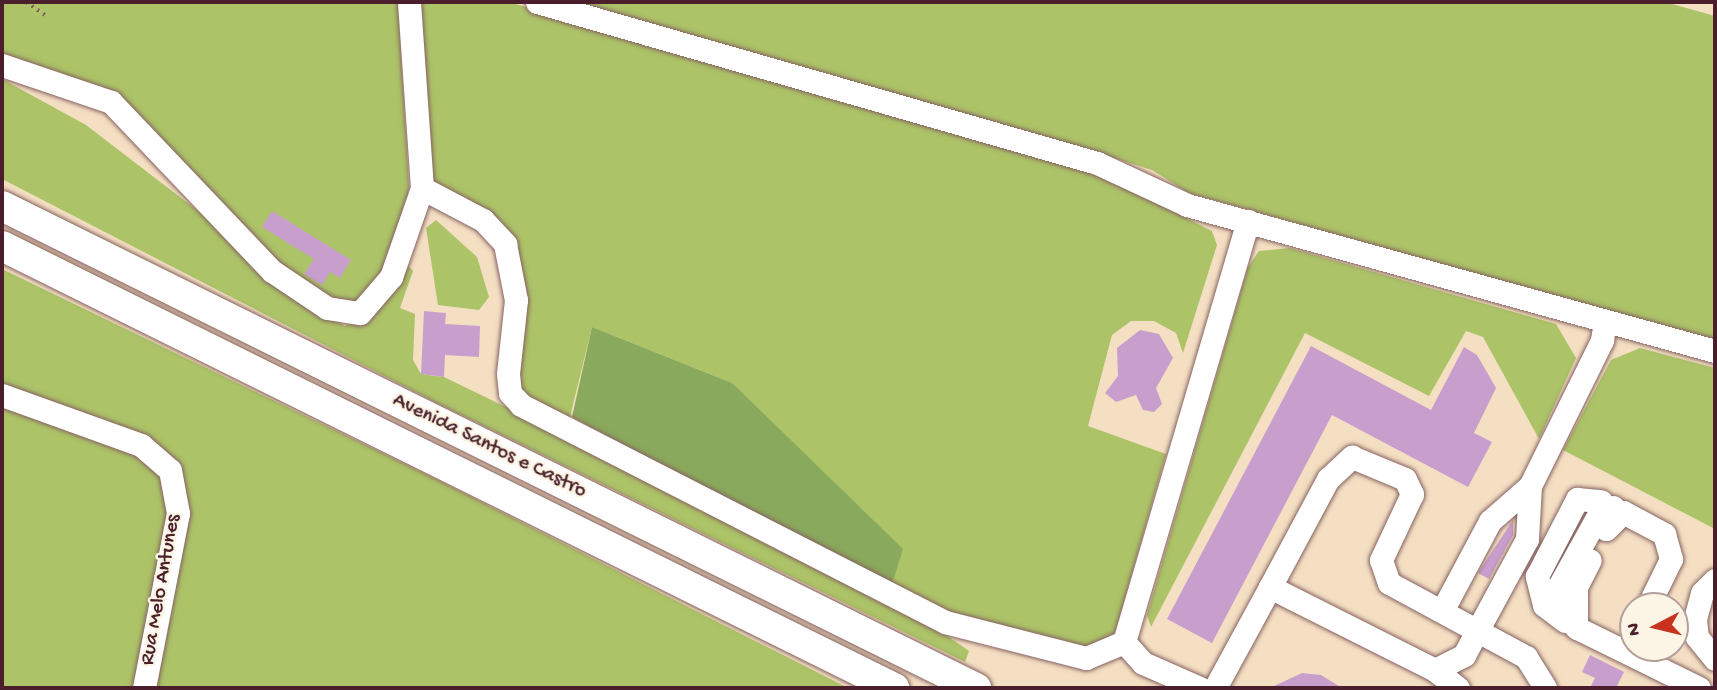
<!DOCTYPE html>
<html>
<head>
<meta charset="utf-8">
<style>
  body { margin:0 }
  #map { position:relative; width:1717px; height:690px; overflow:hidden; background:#f4dfc3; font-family:"Gochi Hand",sans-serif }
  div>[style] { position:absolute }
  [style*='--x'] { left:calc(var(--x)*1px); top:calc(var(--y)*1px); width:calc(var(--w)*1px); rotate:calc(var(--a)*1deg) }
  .green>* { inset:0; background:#acc368 }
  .forest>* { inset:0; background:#89a95c }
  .building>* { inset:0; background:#c89ecd }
  .path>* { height:3.5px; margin-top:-1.75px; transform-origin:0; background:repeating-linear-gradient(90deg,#866260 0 2px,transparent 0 7px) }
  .roads { filter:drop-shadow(0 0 2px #866260) drop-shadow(0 0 2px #866260) }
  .minor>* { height:23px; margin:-11.5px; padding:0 11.5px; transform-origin:11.5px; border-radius:11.5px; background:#fff }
  .major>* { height:30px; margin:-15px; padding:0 15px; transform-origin:15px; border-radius:15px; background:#fff }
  span { translate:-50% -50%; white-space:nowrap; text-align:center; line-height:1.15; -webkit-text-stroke:5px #fcf5e5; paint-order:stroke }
  .street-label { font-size:21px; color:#4a1f2b }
  .frame { position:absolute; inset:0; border:4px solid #4a1f2b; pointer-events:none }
  .north { position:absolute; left:1619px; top:592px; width:70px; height:70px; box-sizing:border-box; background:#fcf5e5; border:2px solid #b59f9b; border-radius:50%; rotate:263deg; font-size:19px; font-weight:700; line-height:28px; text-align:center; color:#4a1f2b }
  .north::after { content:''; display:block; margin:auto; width:24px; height:32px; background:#c8321e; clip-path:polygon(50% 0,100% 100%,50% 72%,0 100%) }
</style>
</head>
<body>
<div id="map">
  <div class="green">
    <i style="clip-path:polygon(2px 2px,398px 2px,409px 188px,401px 233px,374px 294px,346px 311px,289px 276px,119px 101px,2px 60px)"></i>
    <i style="clip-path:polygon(421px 2px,509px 2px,1106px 178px,1212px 231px,1217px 245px,1183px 353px,1176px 333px,1154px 321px,1131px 321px,1112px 335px,1088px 426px,1166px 454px,1115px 633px,1084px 648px,945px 615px,891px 587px,732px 383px,592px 327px,568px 425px,516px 388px,511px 251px,431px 179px)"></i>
    <i style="clip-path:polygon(566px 2px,1665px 2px,1715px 16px,1715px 341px,1189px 193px,1152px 170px,1095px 152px)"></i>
    <i style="clip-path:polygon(2px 79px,86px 125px,241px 244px,272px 282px,345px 326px,375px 314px,403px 260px,413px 271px,400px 308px,415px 314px,413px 360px,421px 374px,444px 377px,620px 462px,929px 623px,969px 651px,965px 662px,435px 402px,2px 179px)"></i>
    <i style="clip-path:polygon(436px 220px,477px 257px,489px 297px,479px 310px,438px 305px,426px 228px)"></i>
    <i style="clip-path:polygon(1290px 248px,1556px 324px,1576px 358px,1539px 439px,1483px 337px,1466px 331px,1429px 396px,1305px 333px,1151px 627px,1147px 615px,1248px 267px,1259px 251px)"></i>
    <i style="clip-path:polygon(2px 269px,438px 480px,848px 688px,2px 688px)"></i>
    <i style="clip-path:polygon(1640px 348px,1715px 368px,1715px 529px,1563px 450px,1611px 360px)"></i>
  </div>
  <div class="forest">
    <i style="clip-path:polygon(592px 327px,732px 383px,903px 549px,891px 587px,572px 417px)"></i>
  </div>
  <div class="building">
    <i style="clip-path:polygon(272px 211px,351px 260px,340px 278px,330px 272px,322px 285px,304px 274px,314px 259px,262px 227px)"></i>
    <i style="clip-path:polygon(424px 311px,446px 313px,445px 324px,480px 326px,479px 357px,445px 355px,444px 377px,421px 374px)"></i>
    <i style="clip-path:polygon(1140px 330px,1159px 334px,1173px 358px,1156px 388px,1162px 404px,1154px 412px,1143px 410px,1136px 395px,1116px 402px,1105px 393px,1118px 376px,1117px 348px)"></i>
    <i style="clip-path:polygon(1311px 346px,1431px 410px,1464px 347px,1477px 355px,1496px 388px,1474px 433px,1492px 442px,1468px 487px,1332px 415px,1212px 643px,1167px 619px)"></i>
    <i style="clip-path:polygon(1513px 520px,1513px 535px,1489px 579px,1478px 573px)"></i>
    <i style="clip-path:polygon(1590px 655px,1624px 672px,1616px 688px,1590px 688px,1595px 678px,1582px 672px)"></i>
    <i style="clip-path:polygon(1302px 673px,1321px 675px,1342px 688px,1270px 688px)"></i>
  </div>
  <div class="path">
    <i style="--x:26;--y:2;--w:23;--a:34"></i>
  </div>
  <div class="roads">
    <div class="minor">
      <i style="--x:537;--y:2;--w:583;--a:16.04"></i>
      <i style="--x:1097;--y:163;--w:99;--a:25"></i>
      <i style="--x:1187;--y:205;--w:548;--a:15.46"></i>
      <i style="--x:2;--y:65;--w:115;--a:18.7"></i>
      <i style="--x:111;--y:102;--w:233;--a:46.4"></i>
      <i style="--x:272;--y:271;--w:66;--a:33.9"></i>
      <i style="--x:327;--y:308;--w:33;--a:9"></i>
      <i style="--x:360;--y:313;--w:48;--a:-49.3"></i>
      <i style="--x:391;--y:277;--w:94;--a:-70.8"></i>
      <i style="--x:422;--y:188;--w:186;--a:-94"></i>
      <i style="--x:422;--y:188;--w:69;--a:27.7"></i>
      <i style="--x:483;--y:220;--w:33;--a:47"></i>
      <i style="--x:505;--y:244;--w:57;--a:78.9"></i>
      <i style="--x:516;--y:300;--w:74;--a:96.2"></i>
      <i style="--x:508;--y:374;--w:19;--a:84"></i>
      <i style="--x:510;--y:393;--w:16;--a:47"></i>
      <i style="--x:521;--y:405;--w:476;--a:27.1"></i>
      <i style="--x:945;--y:622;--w:146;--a:14.3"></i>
      <i style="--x:1086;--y:658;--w:41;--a:-22.8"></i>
      <i style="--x:1124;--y:642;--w:28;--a:48"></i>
      <i style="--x:1143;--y:663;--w:62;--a:23.7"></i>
      <i style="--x:2;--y:395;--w:148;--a:19.8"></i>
      <i style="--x:141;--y:445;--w:38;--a:41"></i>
      <i style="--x:170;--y:470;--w:44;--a:79.5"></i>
      <i style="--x:178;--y:513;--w:178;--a:101"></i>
      <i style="--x:1530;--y:486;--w:163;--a:-63.7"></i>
      <i style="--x:1602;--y:340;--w:19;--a:-81"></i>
      <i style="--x:1613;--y:507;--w:14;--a:159"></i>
      <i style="--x:1600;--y:512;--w:85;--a:119"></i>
      <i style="--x:1559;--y:586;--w:28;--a:84"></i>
      <i style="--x:1562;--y:614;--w:21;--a:43"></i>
      <i style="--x:1577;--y:628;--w:136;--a:26.2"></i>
      <i style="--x:1606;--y:529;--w:24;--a:-45"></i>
      <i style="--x:1623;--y:512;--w:47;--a:28.2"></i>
      <i style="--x:1664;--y:534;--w:26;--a:74"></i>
      <i style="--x:1671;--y:559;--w:52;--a:116.1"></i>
      <i style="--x:1715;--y:580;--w:18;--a:135"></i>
      <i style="--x:1702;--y:593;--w:27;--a:105"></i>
      <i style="--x:1695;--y:619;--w:18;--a:84"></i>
      <i style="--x:1697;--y:637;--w:28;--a:51"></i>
      <i style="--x:1565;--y:621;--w:26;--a:-143"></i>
      <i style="--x:1544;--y:605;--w:30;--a:-104"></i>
      <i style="--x:1537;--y:576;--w:87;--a:-62.5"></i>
      <i style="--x:1577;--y:499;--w:24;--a:5"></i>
      <i style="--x:1576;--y:626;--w:39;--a:-90"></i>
      <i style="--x:1576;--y:587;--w:30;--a:-63"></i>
      <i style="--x:1124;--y:642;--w:439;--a:-73.6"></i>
      <i style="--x:1435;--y:670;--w:33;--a:-27"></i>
      <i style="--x:1464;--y:655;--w:132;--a:-61.5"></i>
      <i style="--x:1527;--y:539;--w:53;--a:-86.8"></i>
      <i style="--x:1530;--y:486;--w:53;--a:138.8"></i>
      <i style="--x:1490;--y:521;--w:102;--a:118.1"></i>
      <i style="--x:1215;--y:688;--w:115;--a:-61.4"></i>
      <i style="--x:1458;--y:688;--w:29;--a:-142"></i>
      <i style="--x:1435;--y:670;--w:185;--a:-153.3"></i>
      <i style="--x:1270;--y:587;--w:123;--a:-61.8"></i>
      <i style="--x:1328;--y:479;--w:33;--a:-43"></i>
      <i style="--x:1352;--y:457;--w:57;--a:22.5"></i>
      <i style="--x:1405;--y:479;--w:17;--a:65"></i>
      <i style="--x:1412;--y:494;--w:73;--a:115.2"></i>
      <i style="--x:1381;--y:560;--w:24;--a:71"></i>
      <i style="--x:1389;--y:583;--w:156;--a:28.4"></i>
      <i style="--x:1526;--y:657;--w:36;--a:58"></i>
    </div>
    <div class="major">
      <i style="--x:2;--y:206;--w:1087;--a:26.33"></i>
      <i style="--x:2;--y:246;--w:996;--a:26.36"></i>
    </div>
  </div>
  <div class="street-label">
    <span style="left:489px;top:447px;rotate:26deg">Avenida Santos e Castro</span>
    <span style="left:162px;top:590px;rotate:-80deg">Rua Melo Antunes</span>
  </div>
  <div class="frame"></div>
  <div class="north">N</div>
</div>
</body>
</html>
